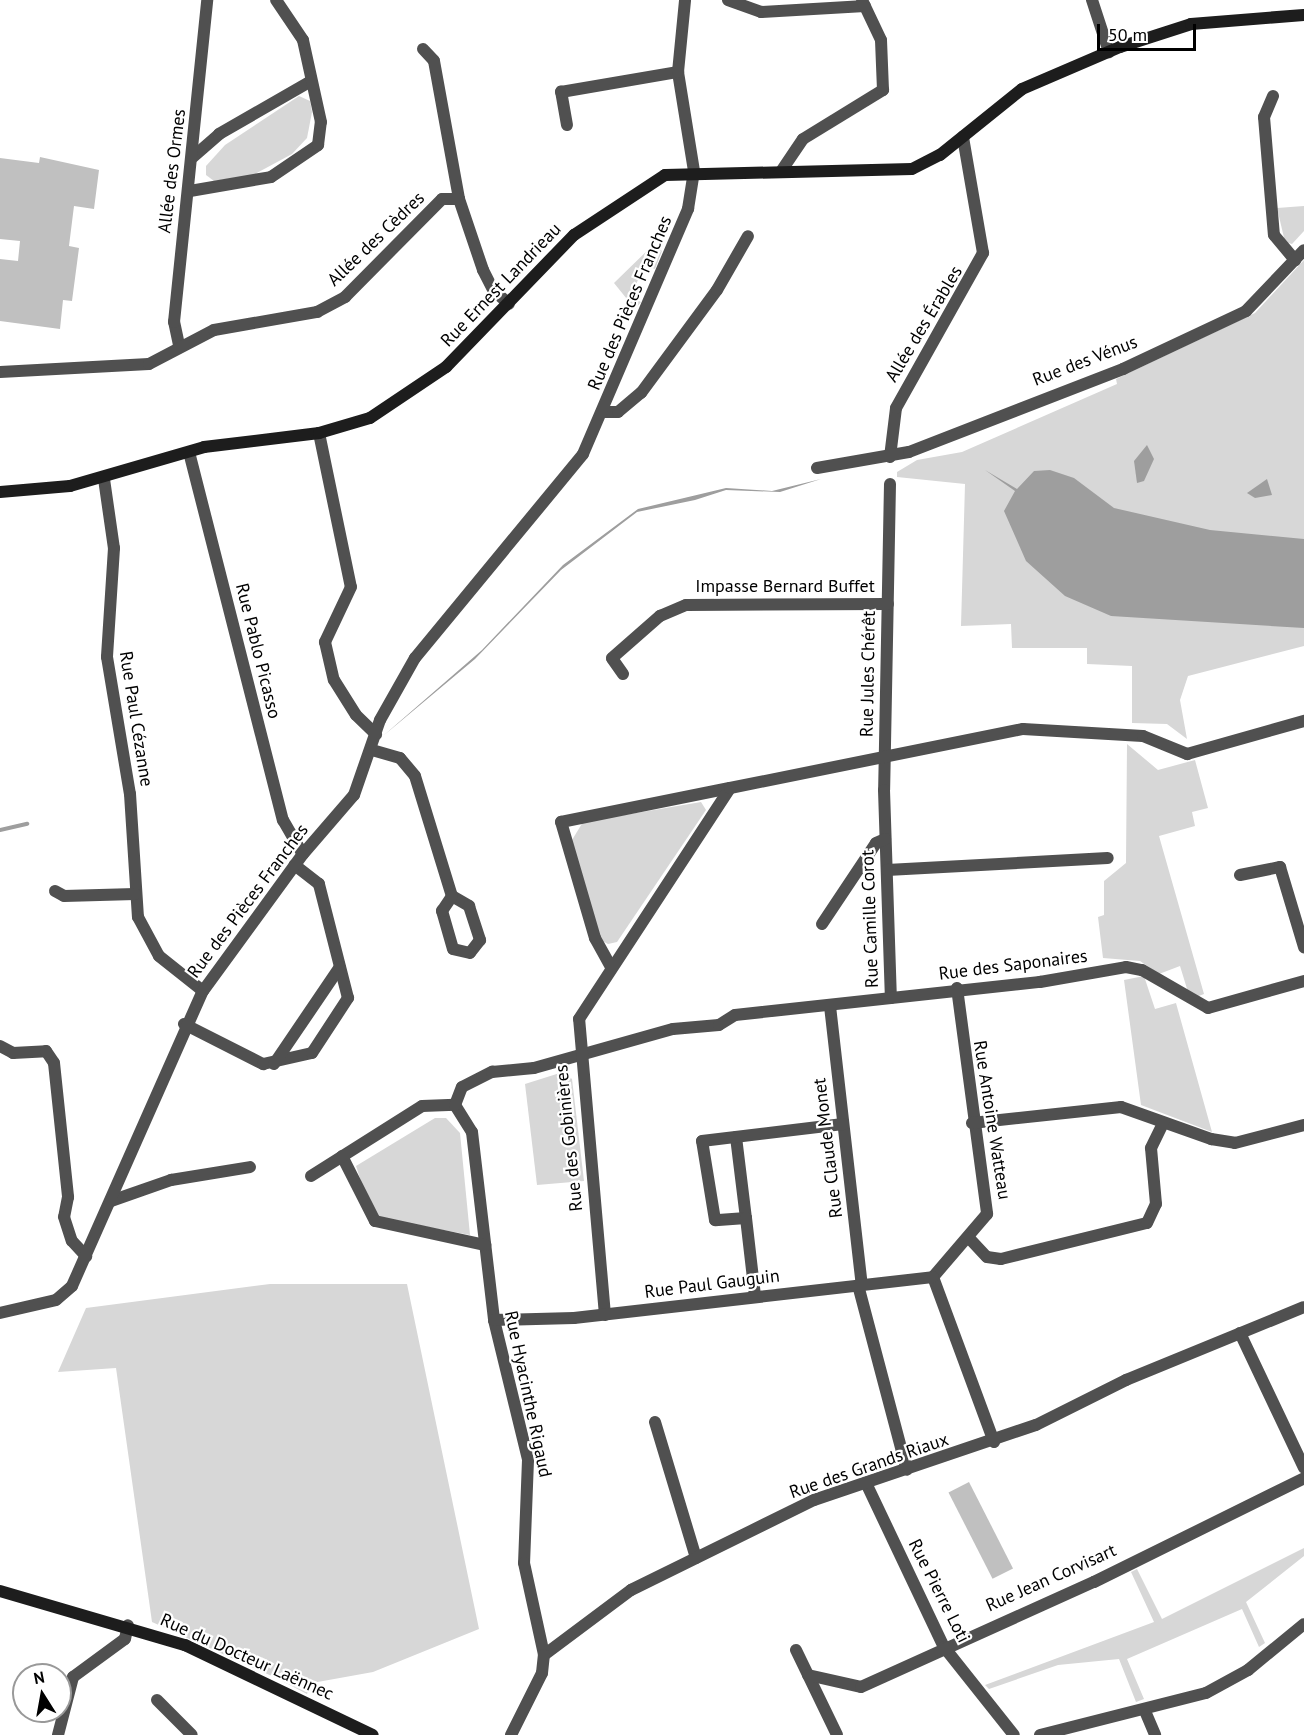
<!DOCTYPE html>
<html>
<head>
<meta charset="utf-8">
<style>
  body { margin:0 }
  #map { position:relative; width:1304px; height:1735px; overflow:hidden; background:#fff; font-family:"PT Sans",sans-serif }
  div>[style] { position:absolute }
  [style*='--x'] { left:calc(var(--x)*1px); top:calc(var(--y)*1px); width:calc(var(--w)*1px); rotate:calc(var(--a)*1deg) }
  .green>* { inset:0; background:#d7d7d7 }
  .water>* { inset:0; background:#9e9e9e }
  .stream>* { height:4px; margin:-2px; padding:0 2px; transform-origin:2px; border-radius:2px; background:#9e9e9e }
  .building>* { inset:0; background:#c0c0c0; transform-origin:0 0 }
  .street>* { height:12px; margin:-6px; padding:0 6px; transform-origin:6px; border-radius:6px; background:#505050 }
  .secondary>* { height:12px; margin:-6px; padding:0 6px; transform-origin:6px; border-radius:6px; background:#1d1d1d }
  span { translate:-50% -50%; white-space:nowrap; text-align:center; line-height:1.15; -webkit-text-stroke:4.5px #fff; paint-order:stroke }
  .street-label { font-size:18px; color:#000 }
  .north { position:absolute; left:12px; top:1663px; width:60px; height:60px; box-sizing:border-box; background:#fff; border:2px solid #999; border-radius:50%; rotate:349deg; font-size:16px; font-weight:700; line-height:24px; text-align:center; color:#000 }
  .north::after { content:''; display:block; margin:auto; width:21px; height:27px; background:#000; clip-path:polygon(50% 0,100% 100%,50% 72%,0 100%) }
  .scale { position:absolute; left:1097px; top:24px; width:99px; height:27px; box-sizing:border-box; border:3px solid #000; border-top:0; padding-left:8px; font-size:18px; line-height:21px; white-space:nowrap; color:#000; -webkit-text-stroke:4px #fff; paint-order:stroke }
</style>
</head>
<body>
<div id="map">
  <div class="green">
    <i style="clip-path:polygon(299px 96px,310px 101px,312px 112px,307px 138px,292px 154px,253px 175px,214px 181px,206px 175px,206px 166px,225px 145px)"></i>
    <i style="clip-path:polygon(1304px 206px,1304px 231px,1292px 244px,1285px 242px,1277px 208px)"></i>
    <i style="clip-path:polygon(654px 244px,662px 251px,655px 269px,644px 265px,631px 297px,641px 302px,635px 309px,614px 283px)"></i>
    <i style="clip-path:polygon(1304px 260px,1304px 646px,1188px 676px,1180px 700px,1187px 739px,1167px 724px,1132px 723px,1132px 666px,1087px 664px,1087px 648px,1012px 648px,1011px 624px,961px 626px,965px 484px,897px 477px,897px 472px,917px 460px,962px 452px,1117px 384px,1116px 379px,1255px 313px)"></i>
    <i style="clip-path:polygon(1127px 744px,1158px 770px,1195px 760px,1208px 808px,1192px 812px,1195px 826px,1159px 836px,1204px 994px,1196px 997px,1188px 992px,1180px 966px,1159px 974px,1140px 961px,1103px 958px,1098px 917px,1104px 915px,1104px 881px,1126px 863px)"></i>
    <i style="clip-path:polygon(701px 802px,706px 810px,617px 942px,608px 944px,599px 939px,572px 840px,583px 822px)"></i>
    <i style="clip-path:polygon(1144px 976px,1155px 1009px,1176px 1003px,1212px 1132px,1141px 1105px,1124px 980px)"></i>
    <i style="clip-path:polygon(563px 1072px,572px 1079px,584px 1181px,537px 1185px,525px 1084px)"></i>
    <i style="clip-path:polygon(435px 1118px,446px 1118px,460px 1133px,470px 1235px,380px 1218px,370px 1209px,356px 1166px)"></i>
    <i style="clip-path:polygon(270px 1284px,407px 1284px,479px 1629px,373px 1672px,312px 1683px,307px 1694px,282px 1681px,282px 1672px,274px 1677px,152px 1622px,116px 1368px,58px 1372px,86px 1308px)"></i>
    <i style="clip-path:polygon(1304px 1548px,1304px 1556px,1246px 1602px,1265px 1643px,1259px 1647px,1242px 1609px,1127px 1659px,1144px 1699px,1136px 1702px,1119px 1659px,1058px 1665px,989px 1689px,985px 1685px,1154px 1622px,1131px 1572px,1137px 1569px,1162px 1619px)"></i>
  </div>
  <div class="water">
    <i style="clip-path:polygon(1147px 445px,1154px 459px,1144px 481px,1137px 483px,1134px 461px)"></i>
    <i style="clip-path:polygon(985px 470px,1017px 489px,1034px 471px,1050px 470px,1074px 478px,1114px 508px,1210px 530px,1304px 539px,1304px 628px,1111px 616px,1065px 596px,1026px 561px,1004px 511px,1015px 491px)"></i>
    <i style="clip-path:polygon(821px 479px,780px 492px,726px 490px,695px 500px,637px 512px,561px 570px,475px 659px,383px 736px,482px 650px,563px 565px,638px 509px,726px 488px,772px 491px)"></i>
    <i style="clip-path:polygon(1267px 479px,1272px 495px,1255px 498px,1247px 493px)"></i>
  </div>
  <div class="stream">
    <i style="--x:0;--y:830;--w:28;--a:-13"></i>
  </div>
  <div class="building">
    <i style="clip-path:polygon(40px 157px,99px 170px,94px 209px,74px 206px,69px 246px,79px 248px,72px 301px,63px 300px,60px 329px,0 321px,0 259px,18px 261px,20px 241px,0 239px,0 158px,39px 163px)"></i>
    <i style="left:969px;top:1482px;width:97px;height:23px;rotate:63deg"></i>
  </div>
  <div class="street">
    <i style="--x:728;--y:0;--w:35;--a:20"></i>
    <i style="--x:761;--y:12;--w:104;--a:-3.3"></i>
    <i style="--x:1092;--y:0;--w:55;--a:71.9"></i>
    <i style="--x:423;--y:49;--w:16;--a:47"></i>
    <i style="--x:434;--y:61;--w:140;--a:79.7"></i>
    <i style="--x:459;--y:199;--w:75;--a:71.3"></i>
    <i style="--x:483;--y:270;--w:22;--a:63"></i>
    <i style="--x:493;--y:290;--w:21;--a:41"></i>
    <i style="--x:1273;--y:96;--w:23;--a:113"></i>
    <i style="--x:1264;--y:117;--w:118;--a:85.2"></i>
    <i style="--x:1274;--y:235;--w:33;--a:50"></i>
    <i style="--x:567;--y:125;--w:34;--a:-100"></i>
    <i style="--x:561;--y:92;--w:119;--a:-9.7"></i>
    <i style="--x:193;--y:157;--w:35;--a:-41"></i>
    <i style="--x:219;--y:134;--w:106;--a:-29.9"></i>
    <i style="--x:782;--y:170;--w:37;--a:-56"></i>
    <i style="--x:803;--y:139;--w:94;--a:-31.5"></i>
    <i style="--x:883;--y:90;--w:50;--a:-92.3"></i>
    <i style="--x:881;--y:40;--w:44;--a:-115.4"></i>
    <i style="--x:190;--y:191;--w:82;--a:-9.8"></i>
    <i style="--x:271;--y:177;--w:57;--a:-34.2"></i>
    <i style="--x:318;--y:145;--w:23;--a:-83"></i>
    <i style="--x:321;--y:122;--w:84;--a:-102.4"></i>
    <i style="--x:303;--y:40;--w:48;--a:-124"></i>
    <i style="--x:179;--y:345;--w:24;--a:-102"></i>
    <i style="--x:174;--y:322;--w:324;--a:-84.1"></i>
    <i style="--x:0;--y:372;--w:149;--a:-3.1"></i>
    <i style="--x:149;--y:364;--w:73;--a:-27.6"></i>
    <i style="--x:214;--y:330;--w:105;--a:-9.9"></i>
    <i style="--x:317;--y:312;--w:32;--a:-28"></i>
    <i style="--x:345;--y:297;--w:138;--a:-45.3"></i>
    <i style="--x:442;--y:199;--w:17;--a:0"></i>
    <i style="--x:602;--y:412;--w:16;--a:0"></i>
    <i style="--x:618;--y:412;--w:30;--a:-40"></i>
    <i style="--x:641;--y:393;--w:128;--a:-53.6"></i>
    <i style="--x:717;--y:290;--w:62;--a:-60.1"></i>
    <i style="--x:319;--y:433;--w:157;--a:78.3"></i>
    <i style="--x:351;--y:587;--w:61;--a:115.3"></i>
    <i style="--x:325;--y:642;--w:39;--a:77"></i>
    <i style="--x:334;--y:680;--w:41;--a:57.8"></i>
    <i style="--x:356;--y:715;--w:28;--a:44"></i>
    <i style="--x:189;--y:452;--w:380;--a:75.7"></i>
    <i style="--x:283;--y:820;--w:39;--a:60"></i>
    <i style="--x:890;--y:457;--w:49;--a:-83"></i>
    <i style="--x:896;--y:408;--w:178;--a:-60.7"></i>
    <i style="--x:983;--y:253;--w:118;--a:-99.8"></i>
    <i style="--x:817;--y:468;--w:93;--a:-9.9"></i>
    <i style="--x:909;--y:452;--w:230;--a:-21.2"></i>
    <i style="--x:1123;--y:369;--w:136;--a:-25.2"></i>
    <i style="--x:1246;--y:311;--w:84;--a:-46.4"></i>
    <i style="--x:104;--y:479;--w:70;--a:81.8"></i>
    <i style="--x:114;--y:548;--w:109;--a:93.7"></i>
    <i style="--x:107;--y:657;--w:139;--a:80.5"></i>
    <i style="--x:130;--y:794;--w:123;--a:86.3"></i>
    <i style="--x:138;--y:917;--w:44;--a:61.7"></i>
    <i style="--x:159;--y:956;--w:56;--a:38.5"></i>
    <i style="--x:890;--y:484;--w:306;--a:91.1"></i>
    <i style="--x:884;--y:790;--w:208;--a:88.1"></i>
    <i style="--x:623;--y:674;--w:19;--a:-125"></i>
    <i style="--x:612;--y:658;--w:64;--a:-41.2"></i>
    <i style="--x:660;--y:616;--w:28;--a:-23"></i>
    <i style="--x:686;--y:605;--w:202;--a:-0.3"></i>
    <i style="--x:372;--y:750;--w:29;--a:16"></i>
    <i style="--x:400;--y:758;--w:23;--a:50"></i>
    <i style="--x:415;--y:776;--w:126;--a:72.9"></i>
    <i style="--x:887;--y:870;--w:221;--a:-3.1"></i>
    <i style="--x:1240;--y:875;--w:41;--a:-11.3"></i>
    <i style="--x:1280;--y:867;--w:84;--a:73.3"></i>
    <i style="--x:55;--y:891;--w:10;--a:29"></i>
    <i style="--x:64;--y:896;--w:71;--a:-1.6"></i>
    <i style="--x:452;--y:896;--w:20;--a:30"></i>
    <i style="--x:469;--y:906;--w:36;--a:72"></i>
    <i style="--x:480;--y:940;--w:16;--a:128"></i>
    <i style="--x:470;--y:953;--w:17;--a:-167"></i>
    <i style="--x:453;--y:949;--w:40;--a:-106"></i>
    <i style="--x:442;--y:911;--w:18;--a:-56"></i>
    <i style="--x:822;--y:924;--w:97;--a:-56.3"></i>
    <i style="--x:876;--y:843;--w:10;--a:-24"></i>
    <i style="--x:611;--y:967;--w:33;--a:-119"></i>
    <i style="--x:595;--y:938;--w:121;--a:-106.3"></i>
    <i style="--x:561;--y:822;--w:172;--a:-11.4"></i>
    <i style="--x:957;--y:988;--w:228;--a:82.4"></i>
    <i style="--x:987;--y:1214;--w:83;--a:130.6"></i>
    <i style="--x:933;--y:1277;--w:176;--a:69.7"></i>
    <i style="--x:830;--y:1006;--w:281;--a:83.5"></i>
    <i style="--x:184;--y:1024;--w:89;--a:26.9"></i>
    <i style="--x:263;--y:1064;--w:50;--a:-12.7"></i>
    <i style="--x:312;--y:1053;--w:66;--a:-56.8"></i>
    <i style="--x:348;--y:998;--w:118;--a:-104.3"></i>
    <i style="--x:319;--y:884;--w:31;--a:-142"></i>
    <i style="--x:0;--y:1046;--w:15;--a:28"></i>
    <i style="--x:13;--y:1053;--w:33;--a:-3"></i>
    <i style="--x:46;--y:1051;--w:14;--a:56"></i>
    <i style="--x:54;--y:1063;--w:135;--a:84"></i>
    <i style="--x:68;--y:1197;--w:20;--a:101"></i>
    <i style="--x:64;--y:1217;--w:25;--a:72"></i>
    <i style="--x:72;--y:1241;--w:21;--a:47"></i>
    <i style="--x:274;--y:1064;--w:117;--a:-55.8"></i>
    <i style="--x:455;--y:1105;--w:32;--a:58"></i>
    <i style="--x:472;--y:1132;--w:189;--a:83.3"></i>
    <i style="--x:494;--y:1320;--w:144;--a:76.3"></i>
    <i style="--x:528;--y:1460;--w:103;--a:92.2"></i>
    <i style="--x:524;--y:1563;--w:94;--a:77.7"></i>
    <i style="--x:972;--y:1123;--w:150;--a:-6.1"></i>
    <i style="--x:1121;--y:1107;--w:96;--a:19.6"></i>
    <i style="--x:1211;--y:1139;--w:24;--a:9"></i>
    <i style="--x:1235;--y:1143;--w:71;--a:-14.6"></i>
    <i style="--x:736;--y:1137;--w:82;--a:83"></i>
    <i style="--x:746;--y:1218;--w:31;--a:176"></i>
    <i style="--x:715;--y:1220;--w:80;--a:-99.3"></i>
    <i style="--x:702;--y:1141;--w:142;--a:-6.9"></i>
    <i style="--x:342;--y:1156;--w:73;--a:63.1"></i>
    <i style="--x:375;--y:1221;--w:113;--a:12.3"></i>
    <i style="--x:311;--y:1176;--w:131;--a:-32.2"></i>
    <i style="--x:422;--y:1106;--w:33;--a:-2"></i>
    <i style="--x:455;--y:1105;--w:19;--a:-69"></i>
    <i style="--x:462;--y:1087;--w:34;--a:-27"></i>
    <i style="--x:492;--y:1072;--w:42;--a:-5.4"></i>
    <i style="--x:534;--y:1068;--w:144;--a:-15.7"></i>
    <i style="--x:673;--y:1029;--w:46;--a:-5"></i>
    <i style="--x:719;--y:1025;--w:19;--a:-32"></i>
    <i style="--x:735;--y:1015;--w:307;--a:-6.2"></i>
    <i style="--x:1040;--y:982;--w:87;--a:-9.9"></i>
    <i style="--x:1126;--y:967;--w:16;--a:11"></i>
    <i style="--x:1142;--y:970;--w:76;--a:29.9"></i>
    <i style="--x:1208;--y:1008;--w:100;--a:-15.7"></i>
    <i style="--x:111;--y:1201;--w:64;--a:-19.3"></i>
    <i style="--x:171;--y:1180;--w:80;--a:-9.3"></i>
    <i style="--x:746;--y:1218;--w:79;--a:83.4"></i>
    <i style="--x:969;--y:1238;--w:26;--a:47"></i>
    <i style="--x:987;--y:1257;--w:14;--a:8"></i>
    <i style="--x:1001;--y:1259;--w:150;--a:-13.9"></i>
    <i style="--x:1147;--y:1223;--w:21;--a:-65"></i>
    <i style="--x:1156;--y:1204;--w:56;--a:-95.1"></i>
    <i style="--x:1151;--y:1148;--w:28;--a:-64"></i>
    <i style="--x:858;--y:1285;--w:191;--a:75.2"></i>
    <i style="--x:0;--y:1313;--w:57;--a:-13.1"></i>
    <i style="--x:56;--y:1300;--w:21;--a:-41"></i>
    <i style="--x:72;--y:1286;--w:323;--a:-66.1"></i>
    <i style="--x:203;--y:991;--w:170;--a:-53.9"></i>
    <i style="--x:303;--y:854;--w:78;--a:-49.2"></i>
    <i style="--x:354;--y:795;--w:79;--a:-70.9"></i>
    <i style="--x:380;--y:720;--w:71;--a:-60.6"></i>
    <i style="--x:415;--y:658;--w:264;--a:-50.5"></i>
    <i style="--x:583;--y:454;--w:267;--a:-66.8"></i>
    <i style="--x:688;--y:209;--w:38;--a:-81"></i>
    <i style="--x:694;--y:171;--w:100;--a:-99.2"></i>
    <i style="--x:678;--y:72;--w:72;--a:-84.4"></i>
    <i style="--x:605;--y:1315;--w:297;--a:-95"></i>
    <i style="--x:579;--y:1019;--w:276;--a:-56.8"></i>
    <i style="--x:730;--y:788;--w:299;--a:-11.4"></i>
    <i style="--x:1023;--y:729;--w:120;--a:3.3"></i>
    <i style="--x:1143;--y:736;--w:48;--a:22.2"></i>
    <i style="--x:1187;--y:754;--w:122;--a:-15.8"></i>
    <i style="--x:494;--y:1320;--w:80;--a:-1.4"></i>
    <i style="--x:574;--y:1318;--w:361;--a:-6.5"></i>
    <i style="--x:1240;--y:1333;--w:149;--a:64.6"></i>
    <i style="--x:655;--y:1422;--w:142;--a:73.2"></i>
    <i style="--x:866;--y:1483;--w:182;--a:64.6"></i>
    <i style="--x:944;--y:1647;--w:112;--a:51.5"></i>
    <i style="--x:796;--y:1650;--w:94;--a:64.2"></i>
    <i style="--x:544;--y:1655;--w:109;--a:-36.8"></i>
    <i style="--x:631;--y:1590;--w:204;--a:-26.2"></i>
    <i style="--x:814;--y:1500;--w:234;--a:-18.7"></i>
    <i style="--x:1036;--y:1425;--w:101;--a:-26.6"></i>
    <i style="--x:1126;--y:1380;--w:192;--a:-22.3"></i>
    <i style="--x:808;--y:1675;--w:54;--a:12.8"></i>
    <i style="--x:861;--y:1687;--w:256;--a:-24.3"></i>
    <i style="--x:1094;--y:1582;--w:234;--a:-26.3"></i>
    <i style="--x:157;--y:1700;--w:49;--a:45"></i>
    <i style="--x:1145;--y:1711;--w:26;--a:67"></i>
    <i style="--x:58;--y:1735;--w:60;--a:-75.5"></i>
    <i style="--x:73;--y:1677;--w:64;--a:-36.2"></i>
    <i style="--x:125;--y:1639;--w:14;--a:-78"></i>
    <i style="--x:511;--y:1735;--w:69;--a:-63.4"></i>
    <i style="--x:542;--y:1673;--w:18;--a:-84"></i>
    <i style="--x:1040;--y:1735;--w:171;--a:-14.2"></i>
    <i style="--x:1206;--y:1693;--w:48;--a:-28.7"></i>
    <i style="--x:1248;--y:1670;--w:72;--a:-39.4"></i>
  </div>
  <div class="secondary">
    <i style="--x:0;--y:492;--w:70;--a:-4.9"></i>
    <i style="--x:70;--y:486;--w:140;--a:-16.2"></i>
    <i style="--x:204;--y:447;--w:116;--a:-6.9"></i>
    <i style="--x:319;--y:433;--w:53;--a:-16.4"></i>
    <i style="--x:370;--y:418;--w:92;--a:-33.9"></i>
    <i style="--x:446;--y:367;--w:184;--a:-45.9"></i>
    <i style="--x:574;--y:235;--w:109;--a:-33.4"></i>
    <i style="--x:665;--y:175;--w:247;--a:-1.4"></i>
    <i style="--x:912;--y:169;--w:31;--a:-27"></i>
    <i style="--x:940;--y:155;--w:105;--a:-38.8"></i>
    <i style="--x:1022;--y:89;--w:107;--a:-23.2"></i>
    <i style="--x:1120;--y:47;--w:75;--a:-17.9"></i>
    <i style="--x:1191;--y:24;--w:113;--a:-4.6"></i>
    <i style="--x:0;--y:1591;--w:193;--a:16.3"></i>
    <i style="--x:185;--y:1645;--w:208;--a:25.6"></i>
  </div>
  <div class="street-label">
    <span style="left:172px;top:171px;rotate:-83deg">Allée des Ormes</span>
    <span style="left:376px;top:239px;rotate:-44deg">Allée des Cèdres</span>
    <span style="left:501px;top:285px;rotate:-46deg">Rue Ernest Landrieau</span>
    <span style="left:630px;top:303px;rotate:-67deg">Rue des Pièces Franches</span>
    <span style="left:924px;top:324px;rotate:-59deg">Allée des Érables</span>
    <span style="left:1085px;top:361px;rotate:-21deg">Rue des Vénus</span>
    <span style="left:785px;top:586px">Impasse Bernard Buffet</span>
    <span style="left:258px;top:651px;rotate:76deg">Rue Pablo Picasso</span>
    <span style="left:868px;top:674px;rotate:-89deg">Rue Jules Chérêt</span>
    <span style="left:136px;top:719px;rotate:81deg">Rue Paul Cézanne</span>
    <span style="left:248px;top:901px;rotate:-53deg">Rue des Pièces Franches</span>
    <span style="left:870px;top:919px;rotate:-92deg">Rue Camille Corot</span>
    <span style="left:1013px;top:965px;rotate:-7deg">Rue des Saponaires</span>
    <span style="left:992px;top:1120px;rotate:81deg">Rue Antoine Watteau</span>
    <span style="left:569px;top:1138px;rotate:-96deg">Rue des Gobinières</span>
    <span style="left:828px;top:1148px;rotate:-97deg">Rue Claude Monet</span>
    <span style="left:712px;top:1284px;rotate:-7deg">Rue Paul Gauguin</span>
    <span style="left:528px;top:1394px;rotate:78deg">Rue Hyacinthe Rigaud</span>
    <span style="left:869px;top:1466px;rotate:-19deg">Rue des Grands Riaux</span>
    <span style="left:1051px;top:1578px;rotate:-24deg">Rue Jean Corvisart</span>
    <span style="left:939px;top:1591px;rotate:63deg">Rue Pierre Loti</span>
    <span style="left:247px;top:1657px;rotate:24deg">Rue du Docteur Laënnec</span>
  </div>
  <div class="north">N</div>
  <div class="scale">50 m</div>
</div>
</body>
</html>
